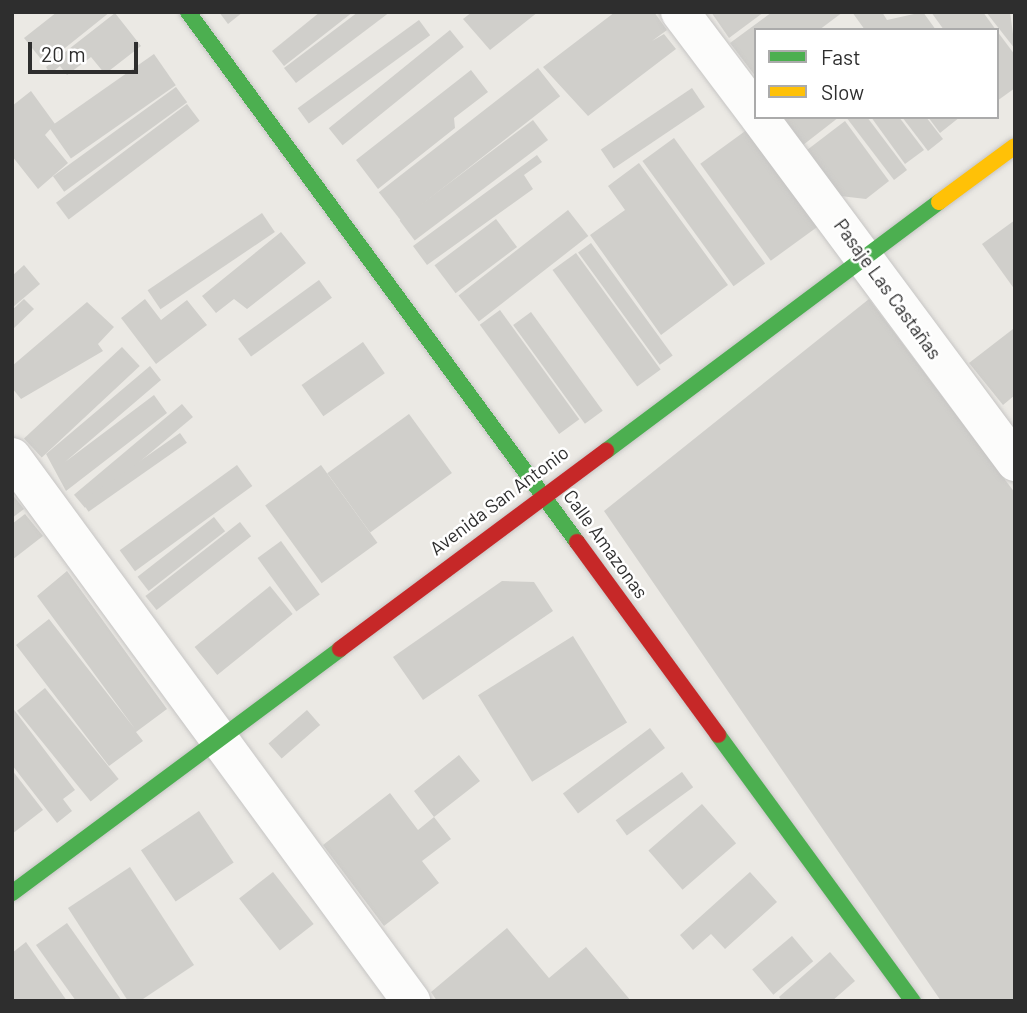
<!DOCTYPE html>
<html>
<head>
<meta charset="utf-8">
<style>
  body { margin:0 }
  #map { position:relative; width:1027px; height:1013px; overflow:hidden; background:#ebe9e4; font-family:Barlow,sans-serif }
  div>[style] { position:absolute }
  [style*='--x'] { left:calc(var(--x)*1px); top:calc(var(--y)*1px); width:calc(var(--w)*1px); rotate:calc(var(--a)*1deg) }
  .building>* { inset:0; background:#d0cfcb; transform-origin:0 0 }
  .roads { filter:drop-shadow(0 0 2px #c6c5c4) drop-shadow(0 0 2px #c6c5c4) }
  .street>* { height:38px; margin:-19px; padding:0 19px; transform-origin:19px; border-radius:19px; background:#fcfcfb }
  .fast>* { height:16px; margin:-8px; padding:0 8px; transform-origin:8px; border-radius:8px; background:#4caf50 }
  .slow>* { height:16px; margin:-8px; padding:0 8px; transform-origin:8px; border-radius:8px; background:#ffc107 }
  .jam>* { height:16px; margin:-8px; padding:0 8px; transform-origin:8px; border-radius:8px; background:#c62828 }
  span { translate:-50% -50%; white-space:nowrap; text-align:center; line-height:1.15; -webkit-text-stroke:5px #fff; paint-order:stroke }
  .street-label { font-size:19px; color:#2e2e2e }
  .frame { position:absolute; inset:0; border:14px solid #2e2e2e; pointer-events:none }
  .legend { position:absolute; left:754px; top:28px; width:245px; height:91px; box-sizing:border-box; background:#fff; border:2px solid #ababab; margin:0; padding:9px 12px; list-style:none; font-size:21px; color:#2e2e2e }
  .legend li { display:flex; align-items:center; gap:14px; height:35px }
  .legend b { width:35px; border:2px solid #ababab }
  .scale { position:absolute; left:28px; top:42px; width:110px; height:32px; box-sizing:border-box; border:4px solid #2e2e2e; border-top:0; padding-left:9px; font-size:21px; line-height:24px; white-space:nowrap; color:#2e2e2e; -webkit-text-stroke:5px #fff; paint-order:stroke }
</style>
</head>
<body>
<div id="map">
  <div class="building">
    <i style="clip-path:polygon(57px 12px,110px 12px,45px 64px,24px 38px)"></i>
    <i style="clip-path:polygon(219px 12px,243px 12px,228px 24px)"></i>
    <i style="clip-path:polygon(320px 12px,353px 12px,284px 66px,272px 51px)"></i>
    <i style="clip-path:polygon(358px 12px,390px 12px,296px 83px,284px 68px)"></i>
    <i style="clip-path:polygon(472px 12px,538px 12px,490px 50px,463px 19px)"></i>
    <i style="clip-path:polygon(615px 12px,654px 12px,667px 30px,652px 41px,664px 34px,676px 49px,588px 116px,543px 67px)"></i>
    <i style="clip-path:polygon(711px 12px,764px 12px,729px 38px)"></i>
    <i style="clip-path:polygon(772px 12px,843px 12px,819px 30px,756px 30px,756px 77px,730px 43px)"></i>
    <i style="clip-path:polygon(852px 12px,882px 12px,887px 20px,923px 12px,936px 30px,865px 30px)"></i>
    <i style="clip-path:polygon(931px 12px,983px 12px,996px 30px,944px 30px)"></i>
    <i style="clip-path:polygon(986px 12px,1010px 12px,1015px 49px)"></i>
    <i style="clip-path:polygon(115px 13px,141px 46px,105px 74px,91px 57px,67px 75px,60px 66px,50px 74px,46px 67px)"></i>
    <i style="left:419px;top:20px;width:19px;height:150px;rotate:54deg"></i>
    <i style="left:450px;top:30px;width:22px;height:156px;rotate:51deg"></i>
    <i style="clip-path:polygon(997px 31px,1015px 55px,1015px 88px,997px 101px)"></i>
    <i style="left:154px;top:54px;width:38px;height:128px;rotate:55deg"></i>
    <i style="left:538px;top:68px;width:36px;height:202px;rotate:52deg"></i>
    <i style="clip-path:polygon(471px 70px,488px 92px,454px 118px,455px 128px,378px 189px,356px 160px)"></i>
    <i style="left:176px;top:87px;width:19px;height:152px;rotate:54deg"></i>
    <i style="left:692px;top:88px;width:23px;height:110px;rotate:56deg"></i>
    <i style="clip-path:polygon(31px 91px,55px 124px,45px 135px,68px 163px,38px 189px,12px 156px,12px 106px)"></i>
    <i style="left:187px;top:104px;width:21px;height:164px;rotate:53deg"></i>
    <i style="clip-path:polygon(782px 117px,839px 117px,803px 145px)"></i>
    <i style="clip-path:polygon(846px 117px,867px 117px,907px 170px,894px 180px)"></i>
    <i style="clip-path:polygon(871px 117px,899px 117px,924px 150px,905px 164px)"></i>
    <i style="clip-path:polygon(902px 117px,926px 117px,943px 139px,928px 151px)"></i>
    <i style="clip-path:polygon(928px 117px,960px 117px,940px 133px)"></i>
    <i style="left:533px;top:120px;width:25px;height:167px;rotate:53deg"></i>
    <i style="clip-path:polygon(845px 121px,889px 181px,866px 199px,840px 196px,807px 150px)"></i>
    <i style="left:748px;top:129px;width:120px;height:59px;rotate:54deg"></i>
    <i style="left:674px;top:138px;width:155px;height:39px;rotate:54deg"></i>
    <i style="clip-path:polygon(537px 155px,542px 162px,524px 175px,533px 189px,427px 265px,413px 246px)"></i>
    <i style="clip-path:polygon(639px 163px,728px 285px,661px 335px,590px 235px,625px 210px,608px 186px)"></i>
    <i style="left:568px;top:210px;width:33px;height:139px;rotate:52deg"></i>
    <i style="left:262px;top:213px;width:23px;height:138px;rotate:56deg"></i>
    <i style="left:496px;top:219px;width:35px;height:77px;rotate:53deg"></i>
    <i style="clip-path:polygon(1015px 220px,1015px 290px,982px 244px)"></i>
    <i style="clip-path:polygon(281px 232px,306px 263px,247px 309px,234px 299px,216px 313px,202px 296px)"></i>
    <i style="left:591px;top:243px;width:139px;height:16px;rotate:54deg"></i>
    <i style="left:576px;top:253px;width:144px;height:29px;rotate:54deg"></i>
    <i style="clip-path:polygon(24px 265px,40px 284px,12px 308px,12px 276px)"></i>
    <i style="left:319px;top:280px;width:22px;height:100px;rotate:54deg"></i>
    <i style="clip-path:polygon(24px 299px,34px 309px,12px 330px,12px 310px)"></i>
    <i style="clip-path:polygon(145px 299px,161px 320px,187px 300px,207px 325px,156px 364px,121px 318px)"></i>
    <i style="clip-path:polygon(869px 299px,1015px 493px,1015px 1001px,941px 1001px,604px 511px)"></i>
    <i style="clip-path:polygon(87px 302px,114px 327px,98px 344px,103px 351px,21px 399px,12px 388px,12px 366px)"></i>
    <i style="left:500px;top:310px;width:135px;height:25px;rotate:54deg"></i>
    <i style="left:531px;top:312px;width:122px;height:22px;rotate:54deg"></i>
    <i style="clip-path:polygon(1013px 329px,1015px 395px,1003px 405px,969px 363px)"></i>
    <i style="left:363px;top:342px;width:38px;height:75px;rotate:55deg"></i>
    <i style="left:122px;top:347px;width:26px;height:134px;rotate:47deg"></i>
    <i style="clip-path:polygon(150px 366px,161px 380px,65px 462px,154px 395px,167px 413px,66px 491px,46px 454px)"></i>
    <i style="left:182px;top:404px;width:17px;height:141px;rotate:50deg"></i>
    <i style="left:409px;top:414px;width:73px;height:101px;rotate:54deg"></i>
    <i style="left:180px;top:433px;width:12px;height:120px;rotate:55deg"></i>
    <i style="left:237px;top:465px;width:26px;height:145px;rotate:54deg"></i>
    <i style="left:321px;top:465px;width:96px;height:69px;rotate:54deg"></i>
    <i style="clip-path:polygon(12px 494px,24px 509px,12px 518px)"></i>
    <i style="clip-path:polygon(25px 514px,43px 536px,12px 560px,12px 524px)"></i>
    <i style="left:214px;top:517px;width:18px;height:97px;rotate:52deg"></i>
    <i style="left:240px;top:522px;width:18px;height:120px;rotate:52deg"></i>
    <i style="left:281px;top:541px;width:66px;height:29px;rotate:54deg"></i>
    <i style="clip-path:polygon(67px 571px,167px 709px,136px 732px,143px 741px,109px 766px,16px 645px,49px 619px,135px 729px,37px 596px)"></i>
    <i style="clip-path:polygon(502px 581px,534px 582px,553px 611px,423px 700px,393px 657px)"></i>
    <i style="left:270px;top:586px;width:36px;height:97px;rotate:51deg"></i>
    <i style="left:573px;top:636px;width:102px;height:112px;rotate:58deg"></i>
    <i style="left:45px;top:688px;width:117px;height:36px;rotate:51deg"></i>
    <i style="clip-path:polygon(12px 707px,75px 790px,63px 799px,72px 811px,57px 823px,12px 765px)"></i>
    <i style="left:307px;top:710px;width:20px;height:51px;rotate:49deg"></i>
    <i style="left:650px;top:728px;width:25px;height:109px;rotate:53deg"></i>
    <i style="clip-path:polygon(459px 755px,480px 781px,434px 817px,451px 839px,422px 861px,439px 883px,384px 926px,323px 845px,390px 793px,418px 830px,434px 817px,414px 791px)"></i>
    <i style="clip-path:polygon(12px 770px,43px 810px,12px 834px)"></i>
    <i style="left:682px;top:772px;width:19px;height:82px;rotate:54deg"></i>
    <i style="left:702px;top:804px;width:52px;height:71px;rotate:49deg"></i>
    <i style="left:199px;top:811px;width:62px;height:70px;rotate:56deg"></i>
    <i style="clip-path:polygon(130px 867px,194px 965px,140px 1001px,128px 1001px,68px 908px)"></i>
    <i style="left:273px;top:872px;width:66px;height:43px;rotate:52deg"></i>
    <i style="clip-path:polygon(750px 872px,777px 902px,725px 949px,711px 934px,693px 950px,680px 935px)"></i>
    <i style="clip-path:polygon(67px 923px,122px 1001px,76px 1001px,36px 945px)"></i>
    <i style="clip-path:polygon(507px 928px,549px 978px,586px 947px,631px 1001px,437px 1001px,431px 992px)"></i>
    <i style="left:792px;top:936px;width:33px;height:52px;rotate:50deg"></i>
    <i style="clip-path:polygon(26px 942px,67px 1001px,12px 999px,12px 953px)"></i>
    <i style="clip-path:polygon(830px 952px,855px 981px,832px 1001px,782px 1001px,779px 997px)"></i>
  </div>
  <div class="roads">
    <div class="street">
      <i style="--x:680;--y:12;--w:126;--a:53"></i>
      <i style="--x:759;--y:117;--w:430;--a:53.4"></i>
      <i style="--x:12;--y:457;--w:675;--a:53.74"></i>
    </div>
    <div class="fast">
      <i style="--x:188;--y:12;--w:657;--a:53.72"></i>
      <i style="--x:606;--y:451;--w:416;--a:-36.8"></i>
      <i style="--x:718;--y:735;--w:330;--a:53.8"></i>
      <i style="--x:12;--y:893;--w:409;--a:-36.6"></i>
    </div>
    <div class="slow">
      <i style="--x:939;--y:202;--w:94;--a:-36.4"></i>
    </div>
    <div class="jam">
      <i style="--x:577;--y:542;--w:239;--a:53.8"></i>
      <i style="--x:340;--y:649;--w:332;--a:-36.7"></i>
    </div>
  </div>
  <div class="street-label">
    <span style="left:888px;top:289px;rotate:54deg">Pasaje Las Castañas</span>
    <span style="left:499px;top:500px;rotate:-37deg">Avenida San Antonio</span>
    <span style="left:606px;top:544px;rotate:54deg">Calle Amazonas</span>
  </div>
  <div class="frame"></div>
  <ul class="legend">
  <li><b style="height:9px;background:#4caf50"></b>Fast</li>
  <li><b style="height:9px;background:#ffc107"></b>Slow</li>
  </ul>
  <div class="scale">20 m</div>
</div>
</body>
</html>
